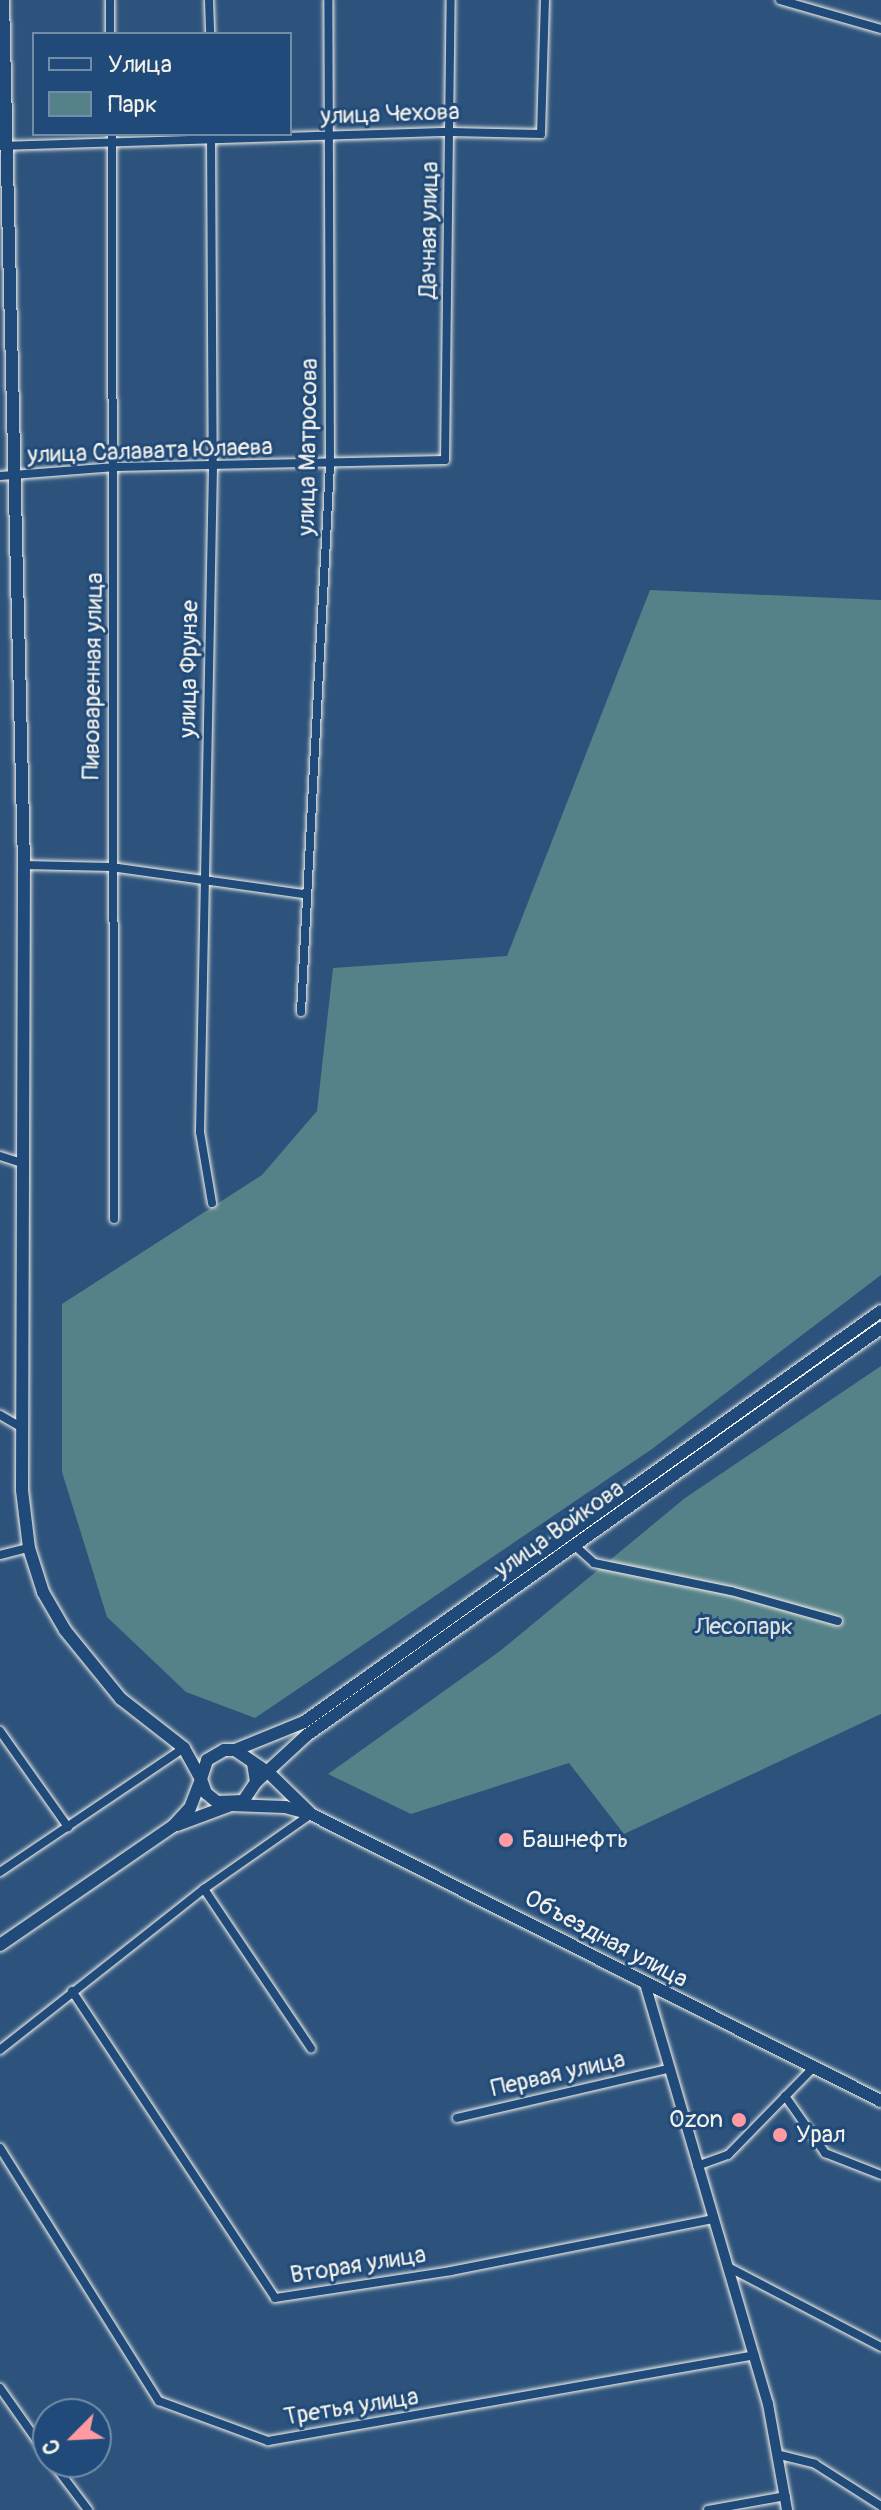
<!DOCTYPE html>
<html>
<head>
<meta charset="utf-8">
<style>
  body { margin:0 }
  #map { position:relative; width:881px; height:2510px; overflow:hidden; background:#2d537c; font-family:Pangolin,sans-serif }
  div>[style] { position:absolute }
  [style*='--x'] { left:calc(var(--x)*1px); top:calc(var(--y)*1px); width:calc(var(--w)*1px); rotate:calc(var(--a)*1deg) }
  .green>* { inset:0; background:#558189 }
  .roads { filter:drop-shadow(0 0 2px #f4f1e8) drop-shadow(0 0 2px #f4f1e8) }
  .minor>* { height:8px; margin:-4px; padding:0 4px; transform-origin:4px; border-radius:4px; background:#1f4a7a }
  .tertiary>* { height:10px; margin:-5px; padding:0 5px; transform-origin:5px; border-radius:5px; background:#1f4a7a }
  .secondary>* { height:12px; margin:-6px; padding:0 6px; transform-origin:6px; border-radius:6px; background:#1f4a7a }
  .dots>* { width:22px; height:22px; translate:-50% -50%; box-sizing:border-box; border:4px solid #1f4a7a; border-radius:50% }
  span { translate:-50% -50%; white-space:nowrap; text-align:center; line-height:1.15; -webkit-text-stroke:6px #1f4a7a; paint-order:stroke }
  .street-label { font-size:24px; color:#f4f1e8 }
  .park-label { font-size:24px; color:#dce0da }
  .poi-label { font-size:24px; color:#f4f1e8 }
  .left { translate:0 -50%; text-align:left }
  .right { translate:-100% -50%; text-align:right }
  .legend { position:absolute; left:32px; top:32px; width:260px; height:104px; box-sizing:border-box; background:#1f4a7a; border:2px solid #748da6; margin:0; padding:10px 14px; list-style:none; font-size:24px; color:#f4f1e8 }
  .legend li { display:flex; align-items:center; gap:16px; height:40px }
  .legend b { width:40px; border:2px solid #748da6 }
  .north { position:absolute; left:32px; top:2398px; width:80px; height:80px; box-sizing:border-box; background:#1f4a7a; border:2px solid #748da6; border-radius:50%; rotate:246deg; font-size:22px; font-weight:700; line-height:32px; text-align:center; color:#f4f1e8 }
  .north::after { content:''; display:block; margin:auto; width:28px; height:36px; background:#ff9aa2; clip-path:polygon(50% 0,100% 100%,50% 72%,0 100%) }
</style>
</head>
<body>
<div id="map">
  <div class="green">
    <i style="clip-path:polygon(650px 590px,881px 600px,881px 1275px,652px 1449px,255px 1718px,186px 1692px,107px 1617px,62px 1472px,62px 1304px,262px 1175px,317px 1111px,333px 968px,507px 956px)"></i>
    <i style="clip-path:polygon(881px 1366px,881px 1714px,624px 1834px,569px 1763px,411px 1814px,328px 1774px,500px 1651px,685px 1498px)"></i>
  </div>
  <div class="roads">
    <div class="minor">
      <i style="--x:110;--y:0;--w:34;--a:90"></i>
      <i style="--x:209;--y:0;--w:34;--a:88"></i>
      <i style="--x:780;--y:0;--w:105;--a:16"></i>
      <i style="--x:112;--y:134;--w:1085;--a:89.89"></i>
      <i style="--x:211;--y:134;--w:333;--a:89.7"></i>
      <i style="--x:213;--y:467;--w:665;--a:91.12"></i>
      <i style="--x:200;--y:1132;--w:72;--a:80.4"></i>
      <i style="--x:0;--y:146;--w:450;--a:-1.8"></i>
      <i style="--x:450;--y:132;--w:91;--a:1.3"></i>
      <i style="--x:541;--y:134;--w:134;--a:-88.3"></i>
      <i style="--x:0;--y:476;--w:116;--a:-4.4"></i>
      <i style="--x:116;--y:467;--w:329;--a:-1.2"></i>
      <i style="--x:445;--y:460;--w:460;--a:-89.3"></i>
      <i style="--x:24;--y:865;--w:87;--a:1.3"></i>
      <i style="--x:111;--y:867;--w:194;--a:8"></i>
      <i style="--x:301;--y:1012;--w:548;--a:-86.97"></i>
      <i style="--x:330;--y:465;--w:465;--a:-90.2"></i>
      <i style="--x:0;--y:1156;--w:22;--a:18"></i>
      <i style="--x:0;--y:1415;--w:24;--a:30"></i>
      <i style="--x:574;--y:1545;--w:27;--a:42"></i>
      <i style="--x:594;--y:1563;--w:140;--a:11.6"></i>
      <i style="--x:731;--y:1591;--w:111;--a:15.7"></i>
      <i style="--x:0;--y:1555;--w:30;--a:-14"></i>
      <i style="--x:0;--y:1731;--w:118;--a:54.7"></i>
      <i style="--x:0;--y:1872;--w:222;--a:-34"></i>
      <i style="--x:204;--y:1889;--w:192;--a:56.1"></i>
      <i style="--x:72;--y:1991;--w:368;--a:56.5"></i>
      <i style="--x:275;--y:2298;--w:178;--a:-8.7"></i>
      <i style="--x:451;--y:2271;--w:268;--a:-11.2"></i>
      <i style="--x:0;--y:2050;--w:260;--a:-38.3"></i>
      <i style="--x:204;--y:1889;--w:131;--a:-35"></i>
      <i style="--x:785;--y:2096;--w:70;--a:54.9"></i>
      <i style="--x:825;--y:2153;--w:60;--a:21.4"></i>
      <i style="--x:457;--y:2118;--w:217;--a:-13.1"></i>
      <i style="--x:0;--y:2148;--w:299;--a:57.9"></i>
      <i style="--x:159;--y:2401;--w:116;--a:20.2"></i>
      <i style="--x:268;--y:2441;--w:494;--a:-10"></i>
      <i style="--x:697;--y:2166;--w:33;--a:-20"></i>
      <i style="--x:728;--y:2155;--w:122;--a:-45.7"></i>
      <i style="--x:728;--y:2267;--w:173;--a:27.6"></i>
      <i style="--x:0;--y:2388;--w:83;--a:54.8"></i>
      <i style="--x:780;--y:2455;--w:36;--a:14"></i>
      <i style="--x:815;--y:2464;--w:78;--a:32.5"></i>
      <i style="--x:52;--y:2462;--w:60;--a:53.1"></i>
      <i style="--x:708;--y:2510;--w:79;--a:-10.2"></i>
    </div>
    <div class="tertiary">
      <i style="--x:646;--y:1987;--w:434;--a:73.7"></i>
      <i style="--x:768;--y:2404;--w:108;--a:79.8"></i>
    </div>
    <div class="secondary">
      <i style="--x:235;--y:1750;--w:74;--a:-22.1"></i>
      <i style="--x:304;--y:1722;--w:708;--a:-35.46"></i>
      <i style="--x:253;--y:1763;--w:19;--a:81"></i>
      <i style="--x:256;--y:1782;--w:23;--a:124"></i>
      <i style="--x:243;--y:1801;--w:26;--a:178"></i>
      <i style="--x:217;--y:1802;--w:14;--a:-141"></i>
      <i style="--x:206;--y:1793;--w:15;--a:-110"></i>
      <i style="--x:201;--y:1779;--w:20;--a:-72"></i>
      <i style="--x:207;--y:1760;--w:20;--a:-30"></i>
      <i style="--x:224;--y:1750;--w:11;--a:0"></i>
      <i style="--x:235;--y:1750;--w:41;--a:34.1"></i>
      <i style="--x:269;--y:1773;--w:56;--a:44.3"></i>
      <i style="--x:256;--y:1782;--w:69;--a:-42.7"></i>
      <i style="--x:307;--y:1735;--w:704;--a:-35.34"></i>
      <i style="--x:177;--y:1825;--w:58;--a:-20.3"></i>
      <i style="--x:231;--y:1805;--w:54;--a:2.1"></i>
      <i style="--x:285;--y:1807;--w:27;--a:15"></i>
      <i style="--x:311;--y:1814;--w:638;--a:26.73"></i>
      <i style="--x:0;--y:1945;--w:210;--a:-34.5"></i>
      <i style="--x:173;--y:1826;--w:25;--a:-47"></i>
      <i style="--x:190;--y:1808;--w:31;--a:-69"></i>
      <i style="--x:201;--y:1779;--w:35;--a:-119"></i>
      <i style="--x:184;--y:1748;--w:80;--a:-142.1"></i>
      <i style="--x:121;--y:1699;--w:89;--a:-129.1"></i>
      <i style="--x:65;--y:1630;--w:44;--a:-120.1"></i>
      <i style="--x:43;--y:1592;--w:46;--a:-107.7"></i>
      <i style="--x:29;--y:1548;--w:58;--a:-96.9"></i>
      <i style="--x:22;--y:1490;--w:625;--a:-89.82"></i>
      <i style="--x:24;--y:865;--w:865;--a:-91.39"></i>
    </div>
  </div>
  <div class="dots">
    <i style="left:506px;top:1840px;background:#ff9aa2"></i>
    <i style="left:739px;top:2120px;background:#ff9aa2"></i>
    <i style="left:780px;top:2135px;background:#ff9aa2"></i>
  </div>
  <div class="street-label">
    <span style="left:390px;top:114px;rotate:-2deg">улица Чехова</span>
    <span style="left:429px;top:230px;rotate:-89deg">Дачная улица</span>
    <span style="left:308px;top:447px;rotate:-89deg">улица Матросова</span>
    <span style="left:150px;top:451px;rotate:-2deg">улица Салавата Юлаева</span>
    <span style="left:189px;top:669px;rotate:-89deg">улица Фрунзе</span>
    <span style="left:93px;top:676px;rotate:-89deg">Пивоваренная улица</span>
    <span style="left:559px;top:1529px;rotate:-35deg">улица Войкова</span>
    <span style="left:606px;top:1939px;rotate:28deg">Объездная улица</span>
    <span style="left:558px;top:2074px;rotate:-13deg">Первая улица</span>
    <span style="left:358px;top:2265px;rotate:-9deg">Вторая улица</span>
    <span style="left:351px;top:2407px;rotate:-9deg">Третья улица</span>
  </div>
  <div class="park-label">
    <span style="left:744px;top:1627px">Лесопарк</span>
  </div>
  <div class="poi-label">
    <span class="left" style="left:522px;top:1840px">Башнефть</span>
    <span class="right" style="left:723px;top:2120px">Ozon</span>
    <span class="left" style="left:796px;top:2135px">Урал</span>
  </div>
  <ul class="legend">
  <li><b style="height:10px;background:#1f4a7a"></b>Улица</li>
  <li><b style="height:22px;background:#558189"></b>Парк</li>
  </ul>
  <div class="north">С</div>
</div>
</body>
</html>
